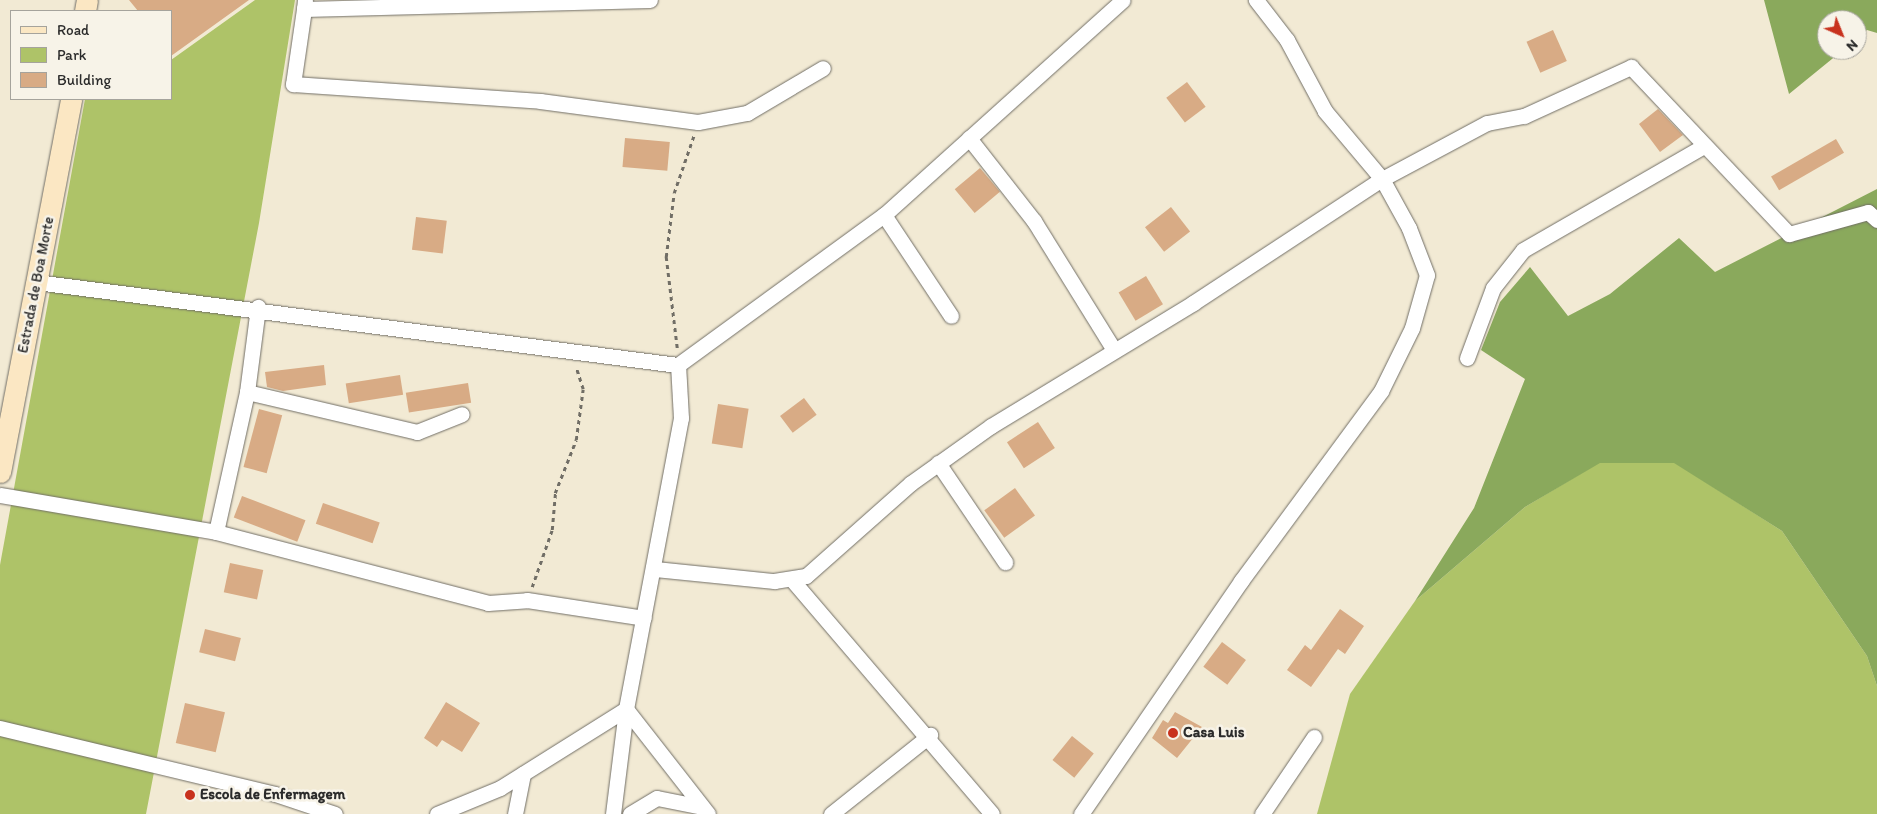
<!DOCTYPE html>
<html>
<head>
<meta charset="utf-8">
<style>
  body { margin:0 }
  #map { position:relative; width:1877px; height:814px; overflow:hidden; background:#f2ead4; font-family:Itim,sans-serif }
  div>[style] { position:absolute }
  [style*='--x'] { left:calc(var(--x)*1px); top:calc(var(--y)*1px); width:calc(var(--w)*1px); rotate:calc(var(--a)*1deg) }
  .green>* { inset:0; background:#aec368 }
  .forest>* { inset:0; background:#8aa95c }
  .building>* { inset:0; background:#d8ab85; transform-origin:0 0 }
  .path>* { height:2.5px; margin-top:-1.25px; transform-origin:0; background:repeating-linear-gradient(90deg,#716e66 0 4px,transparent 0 8px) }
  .roads { filter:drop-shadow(0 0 1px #716e66) drop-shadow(0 0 1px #716e66) }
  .minor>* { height:15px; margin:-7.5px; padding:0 7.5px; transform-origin:7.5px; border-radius:7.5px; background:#fff }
  .secondary>* { height:21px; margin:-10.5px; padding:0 10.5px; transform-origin:10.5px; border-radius:10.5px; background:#fbe7c3 }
  .dots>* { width:14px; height:14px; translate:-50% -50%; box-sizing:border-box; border:2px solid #f7f3e8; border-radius:50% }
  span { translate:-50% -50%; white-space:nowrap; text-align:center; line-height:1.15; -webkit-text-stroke:5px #f7f3e8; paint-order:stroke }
  .street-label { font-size:15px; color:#2b2b2b }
  .poi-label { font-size:15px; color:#2b2b2b; font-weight:700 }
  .left { translate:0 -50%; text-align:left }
  .legend { position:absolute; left:10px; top:10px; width:162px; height:90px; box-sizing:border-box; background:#f7f3e8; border:1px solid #a5a39c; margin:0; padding:6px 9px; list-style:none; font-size:15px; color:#2b2b2b }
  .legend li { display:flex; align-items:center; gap:10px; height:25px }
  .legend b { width:25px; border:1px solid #a5a39c }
  .north { position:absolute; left:1817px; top:10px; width:50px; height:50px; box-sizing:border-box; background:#f7f3e8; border:1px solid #a5a39c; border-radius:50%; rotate:136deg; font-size:14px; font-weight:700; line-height:20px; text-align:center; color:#2b2b2b }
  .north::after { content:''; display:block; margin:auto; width:18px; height:22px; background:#c8321e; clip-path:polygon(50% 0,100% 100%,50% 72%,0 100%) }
</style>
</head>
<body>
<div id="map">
  <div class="green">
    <i style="clip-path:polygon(255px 0,295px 0,259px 223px,146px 814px,0 814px,0 565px,85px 99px,171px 99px,171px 60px)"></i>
    <i style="clip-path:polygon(1600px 462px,1674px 462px,1782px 531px,1867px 656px,1877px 686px,1877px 814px,1317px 814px,1350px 694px,1415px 601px,1525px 507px)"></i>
  </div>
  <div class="forest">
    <i style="clip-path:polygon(1764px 0,1877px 0,1877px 33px,1867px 30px,1857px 38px,1857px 20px,1827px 20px,1827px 50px,1843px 50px,1789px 94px)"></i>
    <i style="clip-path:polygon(1877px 189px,1877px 686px,1867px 656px,1782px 531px,1674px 463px,1600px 463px,1525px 507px,1415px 601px,1474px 508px,1525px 379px,1481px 350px,1500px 302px,1530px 267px,1568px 316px,1610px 294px,1679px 238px,1715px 272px)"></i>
  </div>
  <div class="building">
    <i style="clip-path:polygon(129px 0,249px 0,171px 56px,171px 11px,138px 11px)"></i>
    <i style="left:1553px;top:30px;width:34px;height:29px;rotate:66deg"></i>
    <i style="left:1187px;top:82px;width:31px;height:26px;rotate:53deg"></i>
    <i style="clip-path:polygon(1658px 109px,1683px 135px,1660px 152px,1639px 124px)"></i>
    <i style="left:625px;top:138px;width:45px;height:29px;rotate:5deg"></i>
    <i style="left:1836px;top:139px;width:16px;height:75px;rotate:60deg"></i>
    <i style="left:980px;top:168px;width:31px;height:33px;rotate:50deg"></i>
    <i style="left:1171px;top:207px;width:31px;height:33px;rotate:52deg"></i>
    <i style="left:416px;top:217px;width:31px;height:33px;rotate:7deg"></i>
    <i style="left:1146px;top:276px;width:33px;height:32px;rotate:59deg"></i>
    <i style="clip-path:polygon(324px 365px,326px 385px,283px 391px,267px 387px,265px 372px)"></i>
    <i style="left:400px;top:375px;width:20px;height:55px;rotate:81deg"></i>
    <i style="left:468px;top:383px;width:20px;height:63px;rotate:81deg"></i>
    <i style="left:804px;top:398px;width:21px;height:30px;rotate:53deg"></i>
    <i style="left:718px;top:404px;width:31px;height:40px;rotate:9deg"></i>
    <i style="left:259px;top:409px;width:24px;height:60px;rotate:15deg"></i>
    <i style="left:1038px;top:422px;width:31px;height:37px;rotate:57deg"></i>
    <i style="left:1015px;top:488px;width:34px;height:38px;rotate:54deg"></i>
    <i style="left:242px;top:496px;width:68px;height:23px;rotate:21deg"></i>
    <i style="left:323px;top:503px;width:60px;height:22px;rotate:19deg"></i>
    <i style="left:230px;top:563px;width:34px;height:30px;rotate:12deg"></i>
    <i style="clip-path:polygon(1340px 609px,1364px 626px,1345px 654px,1338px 649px,1311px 687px,1287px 670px,1305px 645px,1311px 650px)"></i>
    <i style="left:205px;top:629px;width:37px;height:24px;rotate:14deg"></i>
    <i style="left:1222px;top:642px;width:30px;height:31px;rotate:37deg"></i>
    <i style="clip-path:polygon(446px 702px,480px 723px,462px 752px,442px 740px,437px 747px,424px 738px)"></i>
    <i style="left:185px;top:703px;width:41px;height:41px;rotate:13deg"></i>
    <i style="clip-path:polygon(1175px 712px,1202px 727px,1177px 758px,1152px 738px,1163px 720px,1168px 723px)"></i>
    <i style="left:1072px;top:736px;width:28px;height:31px;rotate:39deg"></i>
  </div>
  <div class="path">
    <i style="--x:677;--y:348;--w:92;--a:-96.9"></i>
    <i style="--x:666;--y:257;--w:64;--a:-82.9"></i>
    <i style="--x:674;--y:193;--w:61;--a:-71"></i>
    <i style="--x:532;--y:587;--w:60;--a:-70.7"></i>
    <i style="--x:552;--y:530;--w:37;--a:-85"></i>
    <i style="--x:555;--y:493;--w:57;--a:-68.4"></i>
    <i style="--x:576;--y:440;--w:51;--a:-82.2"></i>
    <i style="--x:583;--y:389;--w:23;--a:-108"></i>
  </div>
  <div class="roads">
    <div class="minor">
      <i style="--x:305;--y:0;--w:9;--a:96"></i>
      <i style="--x:304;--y:9;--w:346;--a:-1.5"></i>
      <i style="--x:304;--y:9;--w:76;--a:98.3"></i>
      <i style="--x:293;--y:84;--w:248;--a:3.9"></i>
      <i style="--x:540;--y:101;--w:159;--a:7.6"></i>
      <i style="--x:698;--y:122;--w:50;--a:-10.4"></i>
      <i style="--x:747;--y:113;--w:88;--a:-30.6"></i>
      <i style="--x:969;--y:138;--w:105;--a:51.9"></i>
      <i style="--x:1034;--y:221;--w:152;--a:58.2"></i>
      <i style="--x:884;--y:215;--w:121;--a:56.4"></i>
      <i style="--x:36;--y:282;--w:647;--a:7.37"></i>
      <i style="--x:678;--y:365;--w:255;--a:-36.1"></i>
      <i style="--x:884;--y:215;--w:321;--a:-42"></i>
      <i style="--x:1467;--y:358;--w:75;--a:-69.6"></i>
      <i style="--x:1493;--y:288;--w:48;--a:-51.7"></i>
      <i style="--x:1523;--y:250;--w:207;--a:-29.9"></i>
      <i style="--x:247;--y:392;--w:175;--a:13.2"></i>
      <i style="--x:417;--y:432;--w:48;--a:-21.8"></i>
      <i style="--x:938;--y:463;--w:120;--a:55.9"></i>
      <i style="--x:0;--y:495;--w:219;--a:9.7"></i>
      <i style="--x:216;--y:532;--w:281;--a:14.6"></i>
      <i style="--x:488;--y:603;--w:39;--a:-4"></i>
      <i style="--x:527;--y:600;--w:118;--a:8.7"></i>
      <i style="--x:216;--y:532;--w:143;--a:-77.5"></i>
      <i style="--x:247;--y:392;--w:86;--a:-82.6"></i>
      <i style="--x:655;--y:569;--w:120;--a:5.8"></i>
      <i style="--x:774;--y:581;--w:32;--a:-9"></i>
      <i style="--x:806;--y:576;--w:140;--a:-41.5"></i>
      <i style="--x:911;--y:483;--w:98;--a:-35.5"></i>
      <i style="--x:991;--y:426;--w:237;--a:-31.3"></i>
      <i style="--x:1193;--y:303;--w:226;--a:-33.3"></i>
      <i style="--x:1382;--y:179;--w:119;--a:-28.1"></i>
      <i style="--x:1487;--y:123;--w:38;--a:-11"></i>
      <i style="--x:1524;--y:116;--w:118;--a:-24.6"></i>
      <i style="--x:1631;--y:67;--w:230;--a:46.6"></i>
      <i style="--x:1789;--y:234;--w:82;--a:-15.6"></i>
      <i style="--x:1868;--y:212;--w:12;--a:42"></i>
      <i style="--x:793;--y:581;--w:306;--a:49.5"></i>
      <i style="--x:626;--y:709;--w:133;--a:52"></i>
      <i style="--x:0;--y:728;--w:283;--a:13.5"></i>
      <i style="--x:275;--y:794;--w:63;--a:18.4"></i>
      <i style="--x:437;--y:814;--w:68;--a:-22.4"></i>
      <i style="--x:500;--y:788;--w:149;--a:-32.1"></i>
      <i style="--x:515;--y:814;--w:41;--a:-78.7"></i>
      <i style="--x:613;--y:814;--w:106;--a:-82.9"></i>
      <i style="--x:626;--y:709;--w:296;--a:-79.3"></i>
      <i style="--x:681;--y:418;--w:53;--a:-93.2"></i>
      <i style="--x:630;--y:814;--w:31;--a:-31"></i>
      <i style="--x:657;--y:798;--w:46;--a:11.3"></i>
      <i style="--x:831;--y:814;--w:127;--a:-38.6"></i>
      <i style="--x:1081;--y:814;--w:283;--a:-55.5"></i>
      <i style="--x:1241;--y:581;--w:236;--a:-53.6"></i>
      <i style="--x:1381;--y:391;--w:70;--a:-63.8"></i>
      <i style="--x:1412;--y:328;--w:55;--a:-74.2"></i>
      <i style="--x:1427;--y:275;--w:50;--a:-111"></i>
      <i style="--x:1409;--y:228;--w:56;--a:-118.9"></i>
      <i style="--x:1382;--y:179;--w:89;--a:-130"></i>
      <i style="--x:1325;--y:111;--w:81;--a:-118.2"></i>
      <i style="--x:1287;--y:40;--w:51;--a:-127.8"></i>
      <i style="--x:1262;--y:814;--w:93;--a:-56"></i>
    </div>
    <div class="secondary">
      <i style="--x:85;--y:11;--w:11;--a:-80"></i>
      <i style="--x:0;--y:472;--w:380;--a:-79.2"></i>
    </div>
  </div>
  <div class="dots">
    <i style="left:1173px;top:733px;background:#c8321e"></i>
    <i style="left:190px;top:795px;background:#c8321e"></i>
  </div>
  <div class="street-label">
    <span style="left:36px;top:285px;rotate:-79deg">Estrada de Boa Morte</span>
  </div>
  <div class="poi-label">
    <span class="left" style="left:1183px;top:733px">Casa Luis</span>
    <span class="left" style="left:200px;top:795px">Escola de Enfermagem</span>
  </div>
  <ul class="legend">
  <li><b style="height:6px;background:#fbe7c3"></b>Road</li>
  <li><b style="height:14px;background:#aec368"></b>Park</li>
  <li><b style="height:14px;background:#d8ab85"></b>Building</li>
  </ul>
  <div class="north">N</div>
</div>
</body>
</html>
